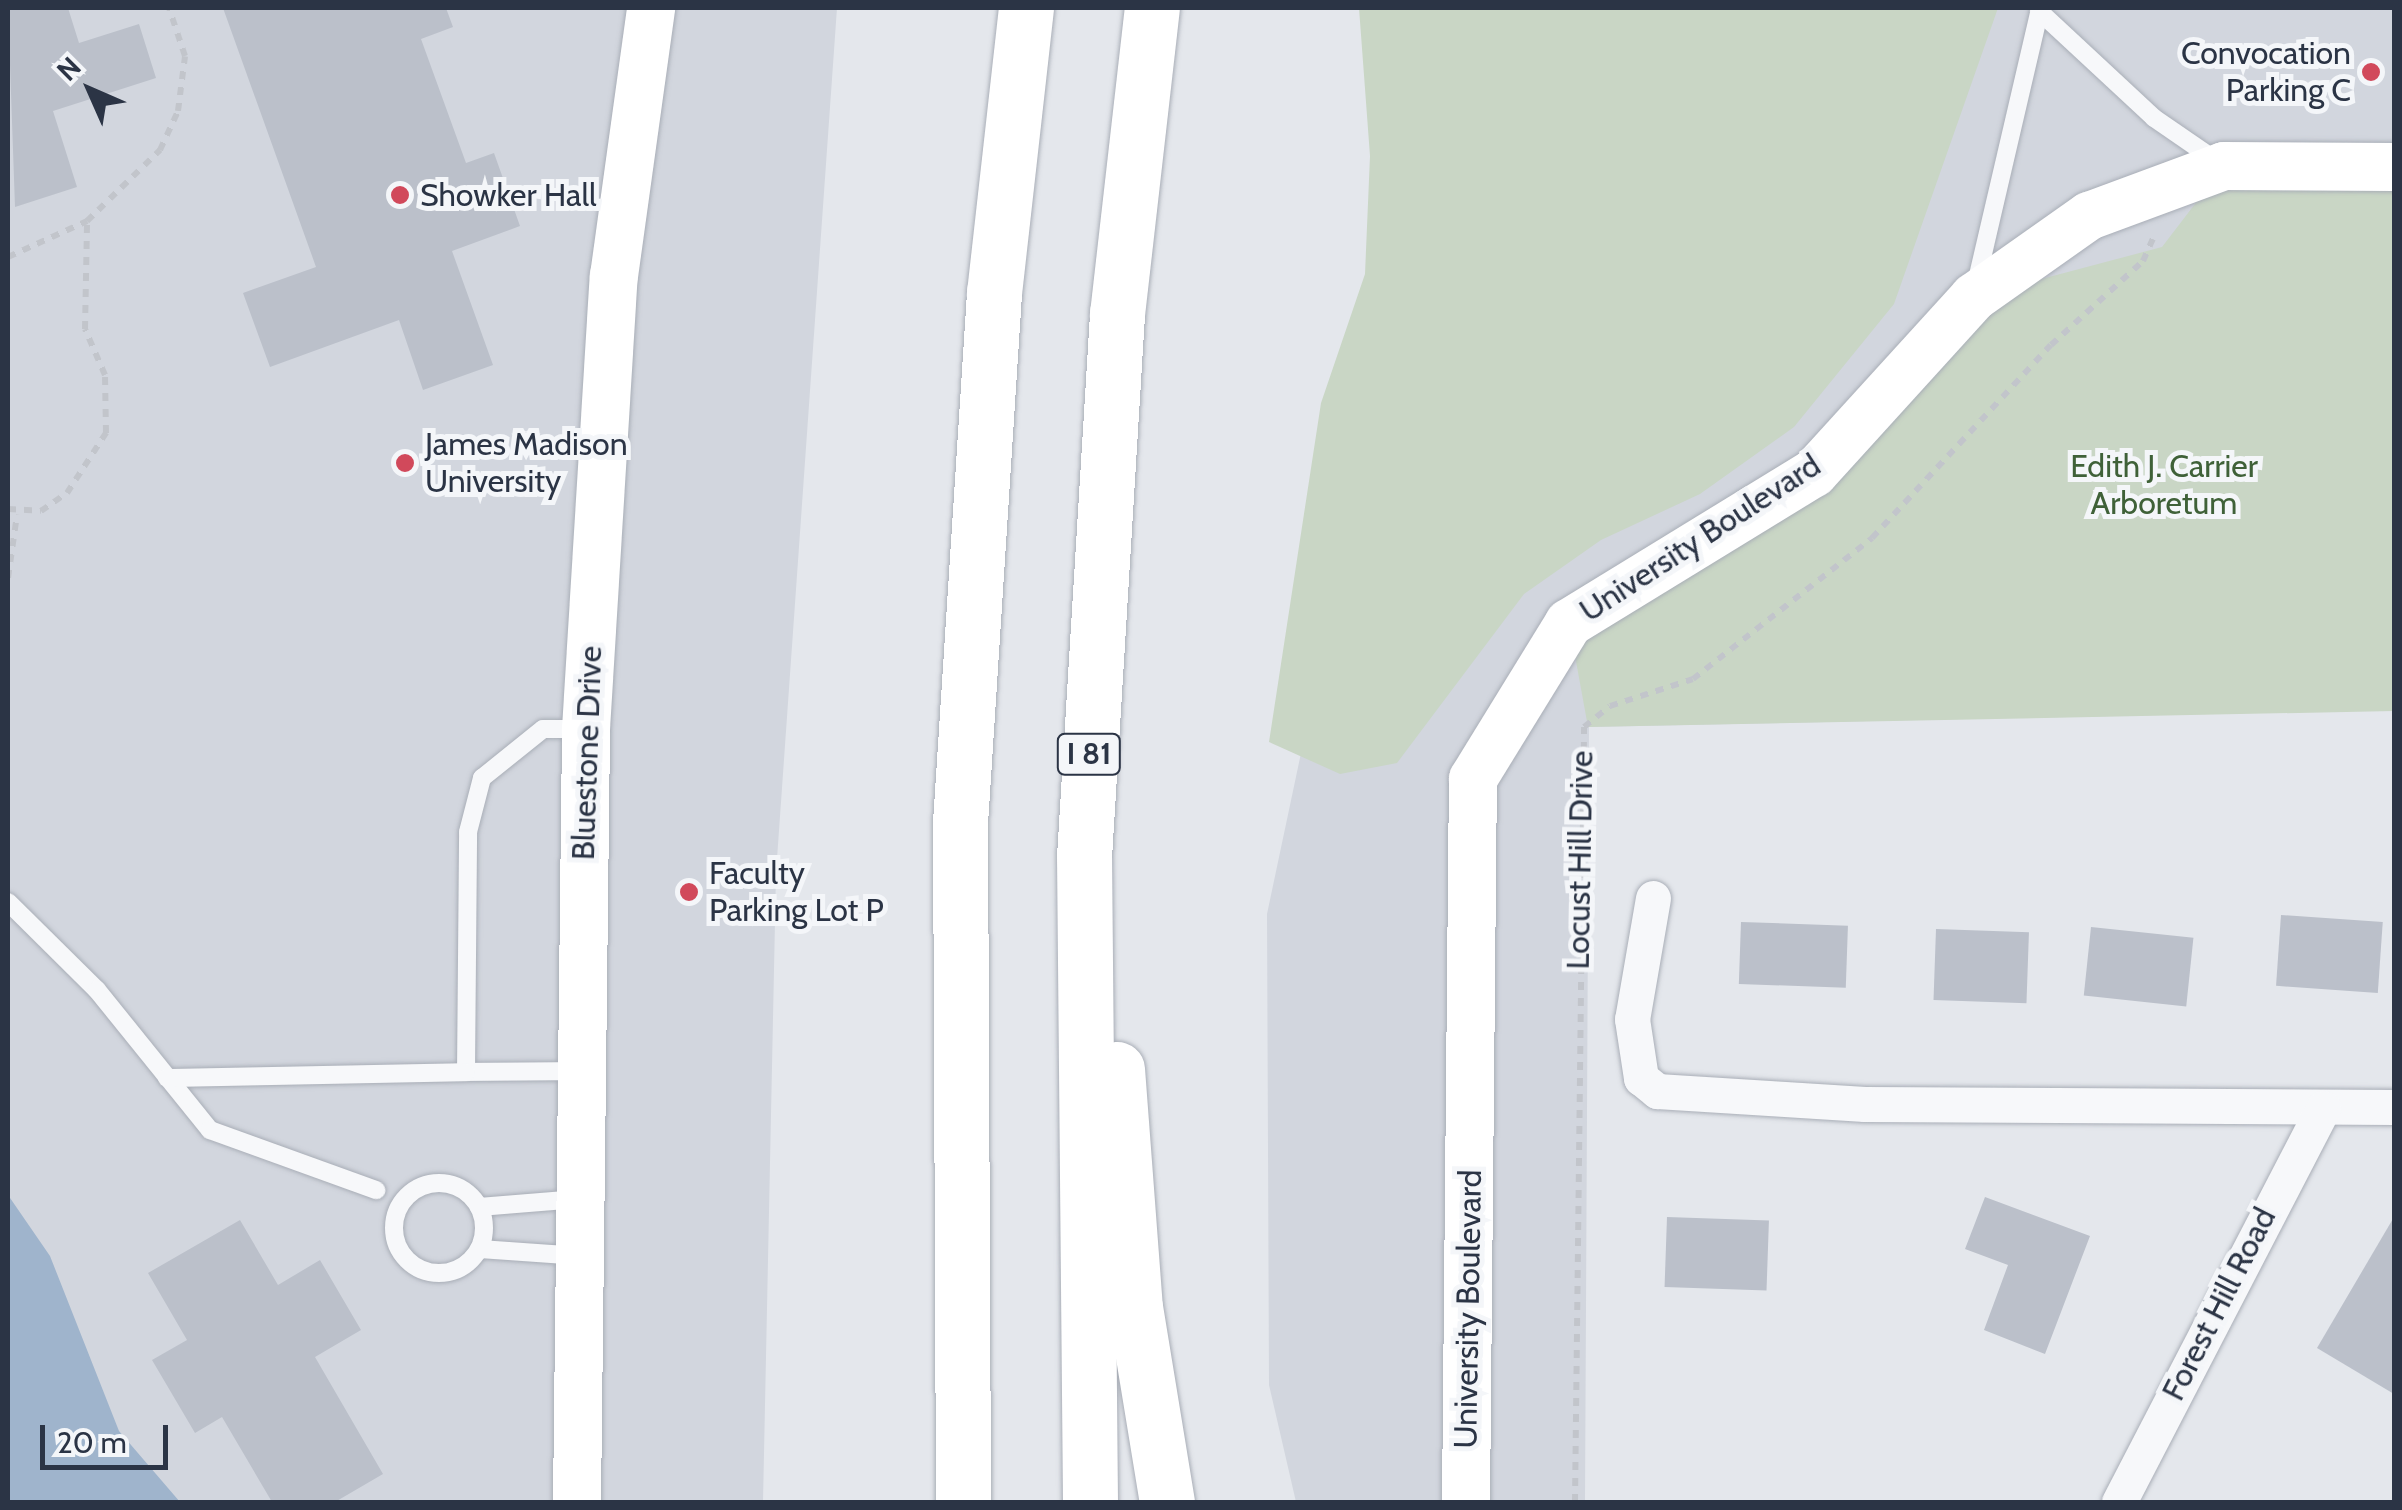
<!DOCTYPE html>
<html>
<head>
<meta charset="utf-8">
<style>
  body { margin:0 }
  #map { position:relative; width:2402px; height:1510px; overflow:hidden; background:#e4e7ec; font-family:Cabin,sans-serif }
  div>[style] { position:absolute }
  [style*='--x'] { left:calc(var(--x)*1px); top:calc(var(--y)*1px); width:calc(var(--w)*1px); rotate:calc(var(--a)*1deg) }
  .built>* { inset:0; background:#d2d6de }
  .green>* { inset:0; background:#c9d6c5 }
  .water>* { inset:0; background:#9fb4cc }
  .building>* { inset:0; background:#bbc0ca; transform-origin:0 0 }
  .path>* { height:6px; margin-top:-3px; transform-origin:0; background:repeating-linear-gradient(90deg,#c2c5cb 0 8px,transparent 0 16px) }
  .roads { filter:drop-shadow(0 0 2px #a9aeb7) drop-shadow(0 0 2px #a9aeb7) }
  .lane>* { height:18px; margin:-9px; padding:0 9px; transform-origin:9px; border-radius:9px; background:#f7f8fa }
  .lane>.ring { margin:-9px; padding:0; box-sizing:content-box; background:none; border:18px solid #f7f8fa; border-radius:50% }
  .street>* { height:35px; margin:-17.5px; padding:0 17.5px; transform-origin:17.5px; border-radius:17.5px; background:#f7f8fa }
  .secondary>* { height:48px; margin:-24px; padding:0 24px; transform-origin:24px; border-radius:24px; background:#fff }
  .highway>* { height:55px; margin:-27.5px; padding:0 27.5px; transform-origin:27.5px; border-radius:27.5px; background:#fff }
  .dots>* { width:28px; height:28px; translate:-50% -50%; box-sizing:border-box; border:5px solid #f4f6f9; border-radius:50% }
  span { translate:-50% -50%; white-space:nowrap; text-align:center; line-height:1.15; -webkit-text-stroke:10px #f4f6f9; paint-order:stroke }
  .shield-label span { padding:2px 8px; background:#f4f6f9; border:2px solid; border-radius:8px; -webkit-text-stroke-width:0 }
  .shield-label { font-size:30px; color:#2b3445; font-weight:700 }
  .poi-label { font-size:32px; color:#2b3445 }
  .right { translate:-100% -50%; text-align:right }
  .left { translate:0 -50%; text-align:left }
  .park-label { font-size:32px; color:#3f6138 }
  .street-label { font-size:32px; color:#2b3445 }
  .frame { position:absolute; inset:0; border:10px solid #2b3445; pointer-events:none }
  .north { position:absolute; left:40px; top:40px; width:100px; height:100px; -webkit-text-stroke:8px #f4f6f9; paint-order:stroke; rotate:315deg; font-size:28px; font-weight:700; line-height:40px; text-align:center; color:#2b3445 }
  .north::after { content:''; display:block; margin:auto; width:35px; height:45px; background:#2b3445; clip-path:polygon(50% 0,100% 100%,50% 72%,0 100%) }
  .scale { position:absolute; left:40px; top:1425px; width:128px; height:45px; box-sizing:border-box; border:5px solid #2b3445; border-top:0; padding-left:12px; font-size:30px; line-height:35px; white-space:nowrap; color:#2b3445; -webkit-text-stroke:8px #f4f6f9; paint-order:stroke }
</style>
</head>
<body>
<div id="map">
  <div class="built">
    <i style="clip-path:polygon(8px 8px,837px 8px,776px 873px,763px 1502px,8px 1502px)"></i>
    <i style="clip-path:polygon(1401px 8px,2394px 8px,2394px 710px,1589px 727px,1585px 1502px,1296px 1502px,1269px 1385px,1267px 914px,1406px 256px)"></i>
  </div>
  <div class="green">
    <i style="clip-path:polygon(1359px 8px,1998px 8px,1894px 304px,1794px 427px,1700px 494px,1601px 540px,1524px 594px,1397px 763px,1340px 774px,1269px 742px,1321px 403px,1365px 274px,1370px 156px)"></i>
    <i style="clip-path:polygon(2224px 166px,2394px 167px,2394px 711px,1588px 727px,1569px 623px,1814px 473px,1974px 297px,2162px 247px)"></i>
  </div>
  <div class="water">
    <i style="clip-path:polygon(8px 1195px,50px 1256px,119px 1431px,180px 1502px,8px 1502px)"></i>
  </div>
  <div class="building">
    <i style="clip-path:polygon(8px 8px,68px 8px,79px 43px,139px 24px,156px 78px,53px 111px,77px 187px,15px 207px)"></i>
    <i style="clip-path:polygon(223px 8px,446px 8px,453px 27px,421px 39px,466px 163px,494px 153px,520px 226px,452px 251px,493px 365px,423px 390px,399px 320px,270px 367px,243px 293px,316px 267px)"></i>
    <i style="left:2281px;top:915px;width:102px;height:71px;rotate:4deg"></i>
    <i style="left:1741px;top:922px;width:107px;height:62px;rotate:2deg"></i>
    <i style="left:2091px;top:927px;width:103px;height:69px;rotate:6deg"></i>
    <i style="left:1936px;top:929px;width:93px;height:71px;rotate:2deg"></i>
    <i style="clip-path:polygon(1985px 1197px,2090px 1236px,2045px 1354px,1984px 1330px,2008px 1265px,1965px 1249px)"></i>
    <i style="left:1667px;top:1217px;width:102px;height:70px;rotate:2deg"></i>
    <i style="clip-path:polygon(2394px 1217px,2394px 1394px,2317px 1348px)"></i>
    <i style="clip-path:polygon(240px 1220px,278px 1285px,320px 1260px,361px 1330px,315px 1357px,383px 1474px,335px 1502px,272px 1502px,222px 1417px,195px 1433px,152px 1360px,187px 1340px,148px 1273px)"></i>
  </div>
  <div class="path">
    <i style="--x:8;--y:257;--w:87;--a:-24.5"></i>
    <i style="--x:87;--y:221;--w:102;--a:-44.2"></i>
    <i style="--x:160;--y:150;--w:43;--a:-65.2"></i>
    <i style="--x:178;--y:111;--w:55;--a:-82.7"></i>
    <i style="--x:185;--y:56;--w:51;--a:-108.4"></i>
    <i style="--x:8;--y:509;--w:33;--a:3"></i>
    <i style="--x:41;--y:511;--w:32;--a:-35"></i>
    <i style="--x:67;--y:493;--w:72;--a:-57"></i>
    <i style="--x:106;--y:433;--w:58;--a:-91"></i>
    <i style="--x:105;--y:375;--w:50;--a:-113.5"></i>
    <i style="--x:85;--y:329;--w:108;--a:-88.9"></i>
    <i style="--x:8;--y:578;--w:64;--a:-81.9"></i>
    <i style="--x:1575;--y:1502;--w:775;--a:-89.33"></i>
    <i style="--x:1584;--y:727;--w:33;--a:-39"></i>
    <i style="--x:1610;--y:706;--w:87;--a:-18"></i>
    <i style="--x:1693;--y:679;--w:228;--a:-38.2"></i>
    <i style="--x:1872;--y:538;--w:263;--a:-47.2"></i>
    <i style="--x:2051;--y:345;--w:125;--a:-42.4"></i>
    <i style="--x:2143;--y:261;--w:24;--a:-66"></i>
  </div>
  <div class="roads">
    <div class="lane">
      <i style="--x:2039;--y:11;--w:157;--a:42.9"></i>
      <i style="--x:2154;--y:118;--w:78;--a:34.5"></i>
      <i style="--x:1976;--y:284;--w:283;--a:-76.9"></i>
      <i style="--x:8;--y:902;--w:125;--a:44.7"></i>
      <i style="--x:97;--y:990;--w:180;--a:51.1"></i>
      <i style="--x:210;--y:1130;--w:177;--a:19.9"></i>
      <i style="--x:580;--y:1071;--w:114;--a:179.5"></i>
      <i style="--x:466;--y:1072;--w:240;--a:-89.5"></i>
      <i style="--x:468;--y:832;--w:56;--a:-75.5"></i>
      <i style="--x:482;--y:778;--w:78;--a:-38.8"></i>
      <i style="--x:543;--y:729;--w:43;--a:0"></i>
      <i style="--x:167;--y:1078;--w:299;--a:-1.1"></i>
      <i class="ring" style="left:394px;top:1183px;width:72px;height:72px"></i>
      <i style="--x:479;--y:1207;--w:99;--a:-4.6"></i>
      <i style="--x:480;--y:1249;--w:100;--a:4"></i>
    </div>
    <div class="street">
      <i style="--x:1653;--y:898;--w:123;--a:99.8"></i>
      <i style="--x:1632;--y:1019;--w:60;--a:81.3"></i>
      <i style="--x:1641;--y:1078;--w:21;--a:39"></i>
      <i style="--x:1657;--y:1091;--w:208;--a:3.6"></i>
      <i style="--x:1865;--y:1104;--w:529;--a:0.32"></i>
      <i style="--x:2119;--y:1502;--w:444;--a:-62.6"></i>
    </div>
    <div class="secondary">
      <i style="--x:577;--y:1502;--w:773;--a:-89.33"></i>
      <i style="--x:586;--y:729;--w:454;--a:-86.5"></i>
      <i style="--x:614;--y:276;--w:271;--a:-82.1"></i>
      <i style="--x:1466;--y:1502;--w:723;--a:-89.45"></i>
      <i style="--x:1473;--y:779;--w:183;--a:-58.4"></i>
      <i style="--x:1569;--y:623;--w:287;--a:-31.5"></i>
      <i style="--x:1814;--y:473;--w:238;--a:-47.7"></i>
      <i style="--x:1974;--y:297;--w:141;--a:-35.2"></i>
      <i style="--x:2089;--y:216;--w:144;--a:-20.3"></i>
      <i style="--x:2224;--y:166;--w:170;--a:0.3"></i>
    </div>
    <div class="highway">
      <i style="--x:1117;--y:1069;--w:239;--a:85.7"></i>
      <i style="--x:1135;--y:1307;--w:198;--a:80.7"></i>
      <i style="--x:963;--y:1502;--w:679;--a:-90.25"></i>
      <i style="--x:960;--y:823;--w:531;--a:-86.33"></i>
      <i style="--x:994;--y:293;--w:287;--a:-83.6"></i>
      <i style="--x:1090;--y:1502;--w:645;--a:-90.53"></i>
      <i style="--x:1084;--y:857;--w:544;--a:-86.52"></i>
      <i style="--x:1117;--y:314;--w:308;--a:-83.5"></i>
    </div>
  </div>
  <div class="dots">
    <i style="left:2371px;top:72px;background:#d1495b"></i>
    <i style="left:400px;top:195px;background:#d1495b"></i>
    <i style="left:405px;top:463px;background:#d1495b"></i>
    <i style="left:689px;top:892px;background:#d1495b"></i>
  </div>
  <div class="shield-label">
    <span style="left:1089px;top:754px">I 81</span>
  </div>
  <div class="poi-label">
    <span class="right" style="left:2351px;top:72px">Convocation<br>Parking C</span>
    <span class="left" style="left:420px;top:195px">Showker Hall</span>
    <span class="left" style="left:425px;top:463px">James Madison<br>University</span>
    <span class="left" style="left:709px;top:892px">Faculty<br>Parking Lot P</span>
  </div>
  <div class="park-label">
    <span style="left:2164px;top:485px">Edith J. Carrier<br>Arboretum</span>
  </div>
  <div class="street-label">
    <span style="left:1700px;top:538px;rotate:-33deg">University Boulevard</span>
    <span style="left:587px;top:753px;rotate:-88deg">Bluestone Drive</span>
    <span style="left:1580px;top:860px;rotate:-89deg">Locust Hill Drive</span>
    <span style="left:2219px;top:1304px;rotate:-63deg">Forest Hill Road</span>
    <span style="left:1468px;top:1309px;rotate:-89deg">University Boulevard</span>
  </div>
  <div class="frame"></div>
  <div class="north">N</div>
  <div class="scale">20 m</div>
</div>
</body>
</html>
